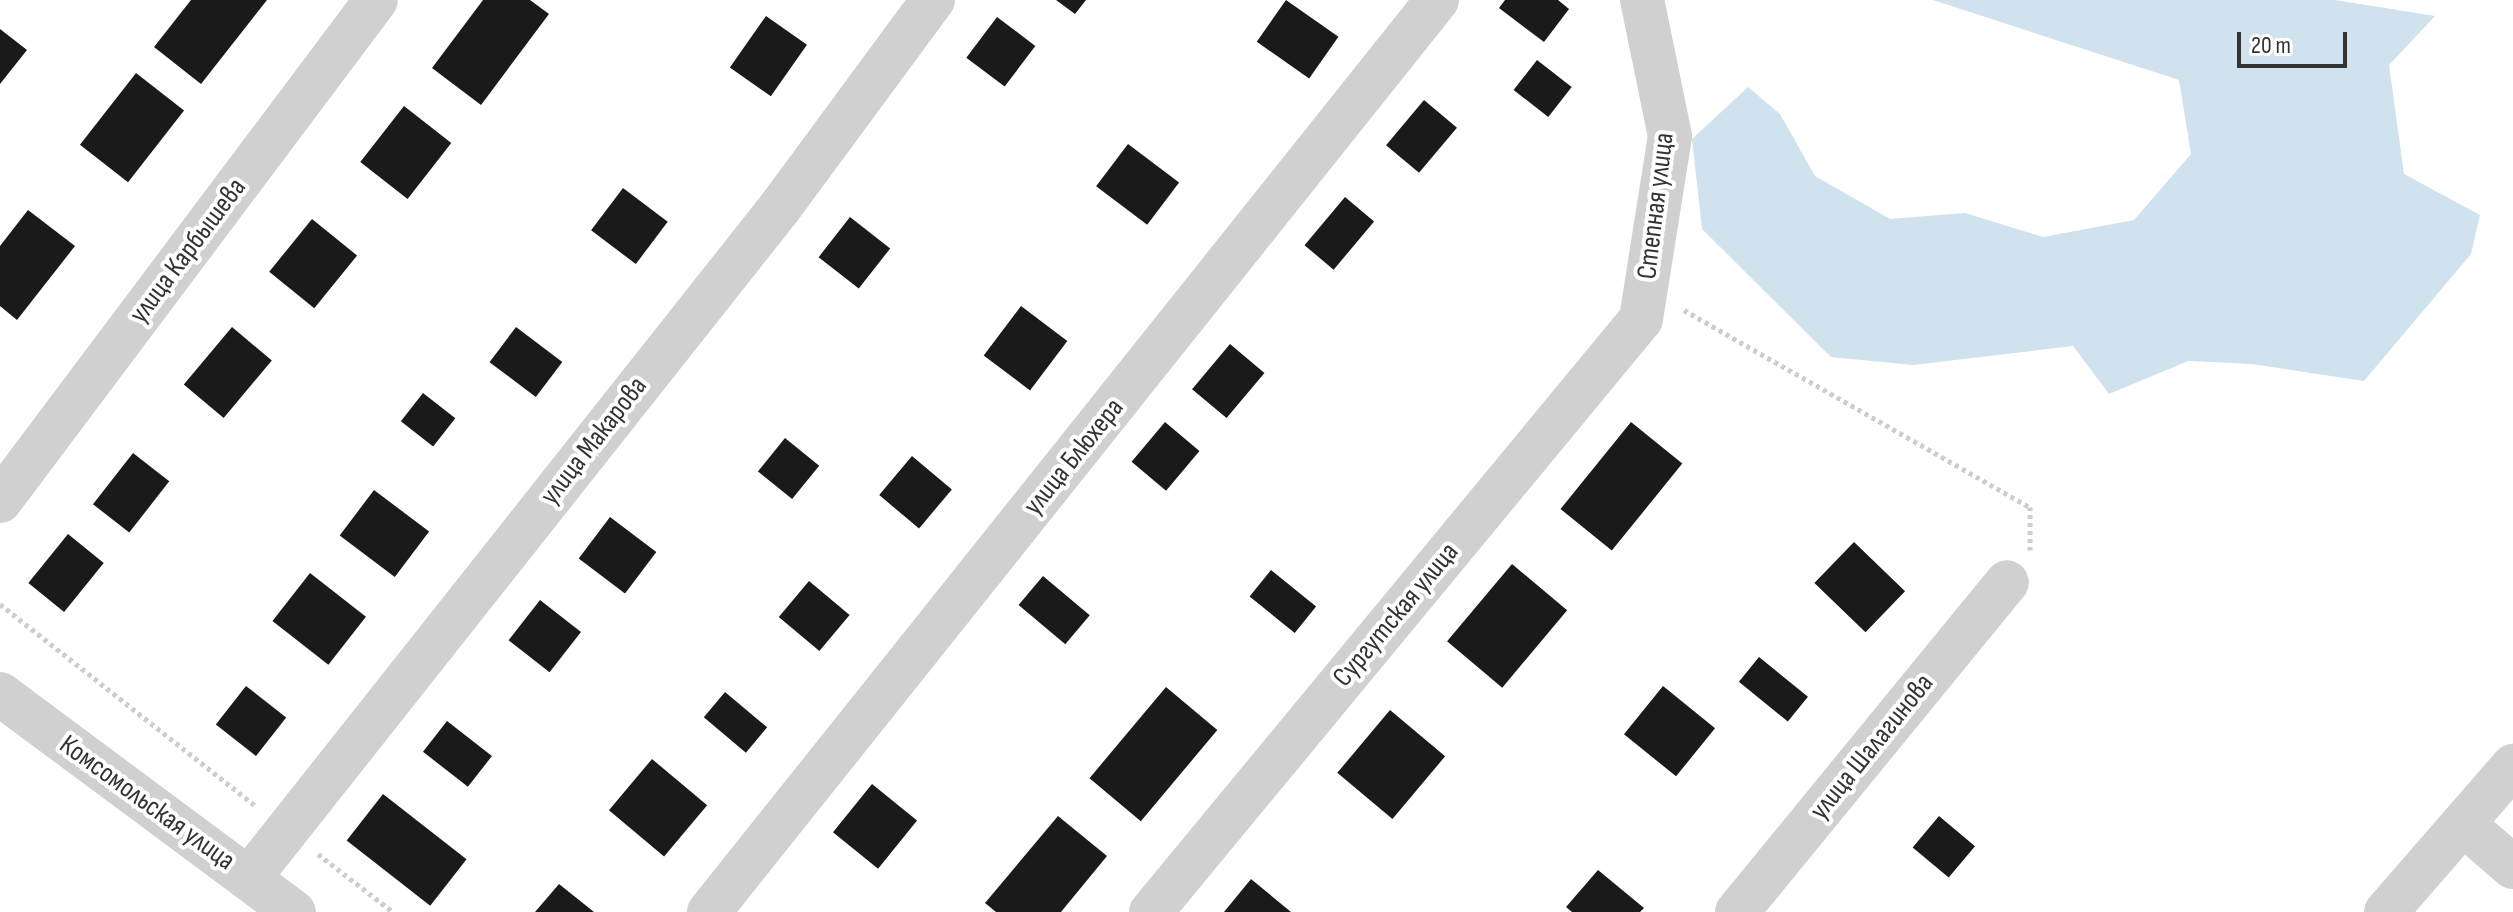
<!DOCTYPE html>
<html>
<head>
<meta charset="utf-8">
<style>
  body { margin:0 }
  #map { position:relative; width:2513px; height:912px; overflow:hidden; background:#fff; font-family:"Sofia Sans Condensed",sans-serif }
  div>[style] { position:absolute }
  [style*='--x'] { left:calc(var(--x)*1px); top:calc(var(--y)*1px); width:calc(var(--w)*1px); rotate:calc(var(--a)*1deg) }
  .water>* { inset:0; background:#cfe2ee }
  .building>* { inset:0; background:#1a1a1a; transform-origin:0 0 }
  .path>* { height:5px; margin-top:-2.5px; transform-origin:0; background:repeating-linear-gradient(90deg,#cdcdcd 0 4px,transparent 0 8px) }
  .minor>* { height:44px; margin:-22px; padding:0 22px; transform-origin:22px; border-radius:22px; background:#d0d0d0 }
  span { translate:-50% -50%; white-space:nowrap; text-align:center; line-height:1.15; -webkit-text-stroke:8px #fff; paint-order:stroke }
  .street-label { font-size:28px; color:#333 }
  .scale { position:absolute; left:2237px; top:32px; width:110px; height:36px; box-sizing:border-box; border:4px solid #333; border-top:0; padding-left:10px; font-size:24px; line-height:28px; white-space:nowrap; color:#333; -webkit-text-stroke:6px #fff; paint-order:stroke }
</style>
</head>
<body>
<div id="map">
  <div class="water">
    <i style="clip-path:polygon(1933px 0,2335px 0,2435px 16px,2389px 65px,2404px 174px,2480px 215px,2471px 254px,2364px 381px,2252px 364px,2188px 361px,2109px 394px,2073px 346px,1913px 365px,1831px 357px,1702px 229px,1692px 139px,1748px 87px,1780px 114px,1815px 176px,1890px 219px,1965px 213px,2043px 237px,2134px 220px,2191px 154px,2179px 80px)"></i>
  </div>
  <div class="building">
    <i style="clip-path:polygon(191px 0,267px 0,201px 84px,154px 47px)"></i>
    <i style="clip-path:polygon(483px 0,530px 0,549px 14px,481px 105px,432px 68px)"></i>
    <i style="clip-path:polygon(1056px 0,1086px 0,1075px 14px)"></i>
    <i style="left:1286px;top:0;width:64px;height:51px;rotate:35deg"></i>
    <i style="clip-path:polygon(1505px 0,1558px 0,1569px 9px,1544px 42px,1499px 8px)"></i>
    <i style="left:766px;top:16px;width:50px;height:63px;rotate:35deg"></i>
    <i style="left:997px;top:17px;width:48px;height:51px;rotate:37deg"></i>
    <i style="clip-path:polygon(0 29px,27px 50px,0 84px)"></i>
    <i style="left:1537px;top:60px;width:44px;height:38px;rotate:38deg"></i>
    <i style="left:136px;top:73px;width:61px;height:91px;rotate:38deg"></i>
    <i style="left:1424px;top:100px;width:43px;height:59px;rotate:40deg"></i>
    <i style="left:404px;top:106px;width:60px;height:71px;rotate:38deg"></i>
    <i style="left:1128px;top:144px;width:64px;height:53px;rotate:37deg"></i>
    <i style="left:623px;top:188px;width:56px;height:53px;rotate:37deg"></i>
    <i style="left:1345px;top:197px;width:38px;height:63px;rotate:40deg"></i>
    <i style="clip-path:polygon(28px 210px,75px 246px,17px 320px,0 306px,0 246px)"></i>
    <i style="left:850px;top:217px;width:51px;height:51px;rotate:38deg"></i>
    <i style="left:312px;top:219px;width:58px;height:68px;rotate:39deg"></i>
    <i style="left:1021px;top:306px;width:58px;height:62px;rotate:37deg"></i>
    <i style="left:232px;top:327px;width:52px;height:75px;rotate:40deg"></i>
    <i style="left:516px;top:327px;width:58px;height:44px;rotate:37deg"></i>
    <i style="left:1230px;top:344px;width:45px;height:59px;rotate:40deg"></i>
    <i style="left:423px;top:393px;width:41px;height:36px;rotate:38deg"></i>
    <i style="left:1165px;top:422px;width:45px;height:52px;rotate:40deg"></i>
    <i style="left:1631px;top:422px;width:66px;height:112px;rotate:39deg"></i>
    <i style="left:785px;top:438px;width:44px;height:43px;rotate:39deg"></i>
    <i style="left:133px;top:453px;width:46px;height:65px;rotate:38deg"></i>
    <i style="left:912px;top:456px;width:52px;height:51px;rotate:40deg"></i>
    <i style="left:374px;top:490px;width:69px;height:57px;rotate:37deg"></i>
    <i style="left:610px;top:517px;width:58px;height:52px;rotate:37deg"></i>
    <i style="left:68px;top:534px;width:46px;height:63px;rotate:39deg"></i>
    <i style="left:1854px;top:542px;width:71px;height:57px;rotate:44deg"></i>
    <i style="left:1512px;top:564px;width:72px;height:101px;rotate:40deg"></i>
    <i style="left:1271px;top:570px;width:58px;height:34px;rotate:39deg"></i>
    <i style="left:310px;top:573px;width:71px;height:61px;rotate:38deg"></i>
    <i style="left:1043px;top:576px;width:61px;height:38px;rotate:40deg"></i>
    <i style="left:809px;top:581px;width:53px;height:47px;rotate:40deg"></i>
    <i style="left:540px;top:600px;width:52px;height:51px;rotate:38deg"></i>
    <i style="left:1759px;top:657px;width:63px;height:32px;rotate:39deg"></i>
    <i style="left:246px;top:686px;width:51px;height:49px;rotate:38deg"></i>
    <i style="left:1663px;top:686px;width:67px;height:62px;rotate:39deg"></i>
    <i style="left:1166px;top:687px;width:67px;height:119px;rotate:40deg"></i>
    <i style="left:725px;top:692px;width:55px;height:33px;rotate:40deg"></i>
    <i style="left:1390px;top:710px;width:72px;height:82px;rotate:40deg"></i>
    <i style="left:447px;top:721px;width:57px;height:39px;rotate:38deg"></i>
    <i style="left:652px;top:759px;width:72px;height:67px;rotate:40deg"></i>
    <i style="left:872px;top:784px;width:58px;height:62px;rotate:39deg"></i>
    <i style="left:383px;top:794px;width:106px;height:59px;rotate:38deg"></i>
    <i style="clip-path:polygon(1058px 816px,1107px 856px,1061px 912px,996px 912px,985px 903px)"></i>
    <i style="left:1939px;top:816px;width:47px;height:41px;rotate:40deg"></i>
    <i style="clip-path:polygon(1598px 870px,1644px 908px,1640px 912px,1572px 912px,1566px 907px)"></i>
    <i style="clip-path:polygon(1251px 879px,1291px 912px,1224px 912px)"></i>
    <i style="clip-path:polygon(559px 884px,594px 912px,535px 912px)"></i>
  </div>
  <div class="path">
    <i style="--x:1684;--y:310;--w:398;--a:29.7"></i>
    <i style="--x:2030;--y:507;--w:43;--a:90"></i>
    <i style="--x:0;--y:604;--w:326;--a:38.3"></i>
    <i style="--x:318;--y:854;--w:95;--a:37.7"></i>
  </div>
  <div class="minor">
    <i style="--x:0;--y:501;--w:626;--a:-53.11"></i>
    <i style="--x:0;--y:694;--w:366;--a:36.6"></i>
    <i style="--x:2463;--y:824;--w:66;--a:40.7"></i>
    <i style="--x:249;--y:878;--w:857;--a:-51.63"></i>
    <i style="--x:781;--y:206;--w:256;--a:-53.6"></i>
    <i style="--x:709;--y:912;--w:1167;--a:-51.4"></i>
    <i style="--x:1151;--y:912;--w:769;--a:-50.43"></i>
    <i style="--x:1641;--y:319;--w:185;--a:-81"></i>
    <i style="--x:1670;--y:136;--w:139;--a:-101.6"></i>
    <i style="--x:1737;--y:912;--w:426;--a:-50.7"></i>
    <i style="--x:2386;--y:912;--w:194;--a:-49"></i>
  </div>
  <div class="street-label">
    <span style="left:1656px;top:206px;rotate:-83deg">Степная улица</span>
    <span style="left:188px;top:251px;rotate:-53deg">улица Карбышева</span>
    <span style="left:594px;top:441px;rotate:-52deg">улица Макарова</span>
    <span style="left:1074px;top:457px;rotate:-51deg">улица Блюхера</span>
    <span style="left:1396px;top:615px;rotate:-50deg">Сургутская улица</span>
    <span style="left:1872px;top:747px;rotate:-51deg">улица Шалагинова</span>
    <span style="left:147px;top:803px;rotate:36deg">Комсомольская улица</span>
  </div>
  <div class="scale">20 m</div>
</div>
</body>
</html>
